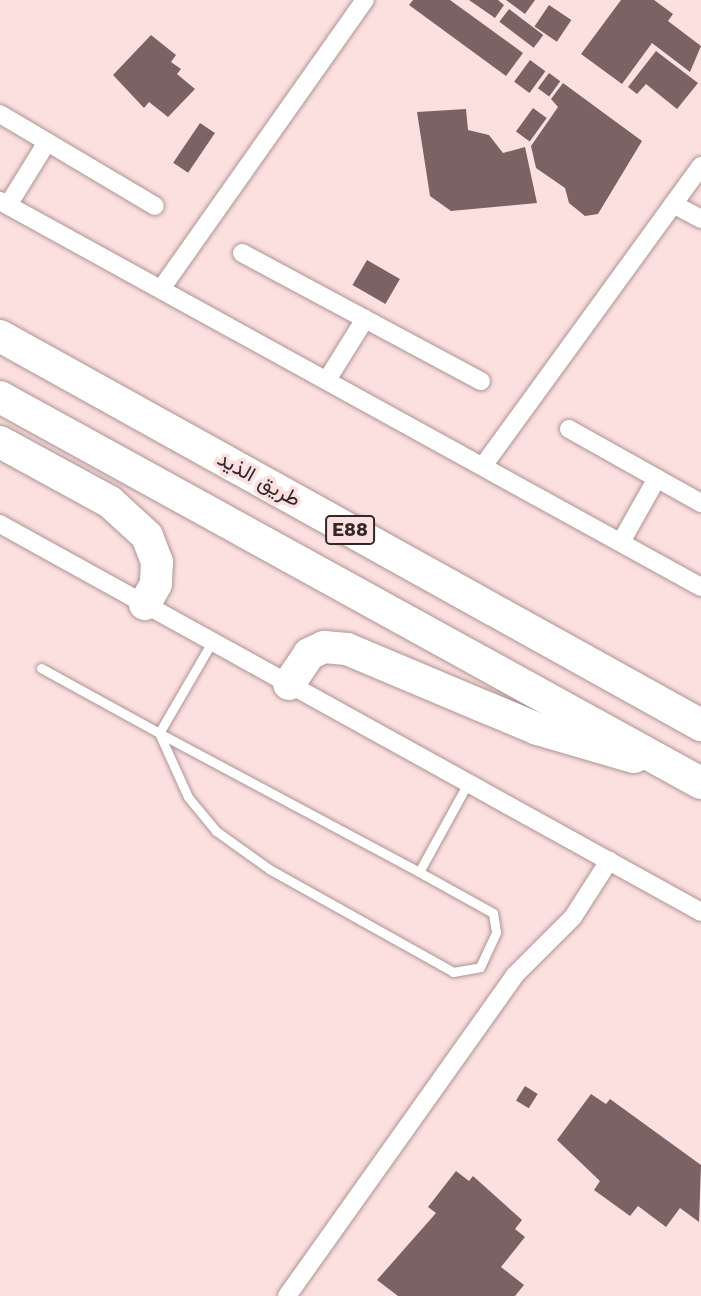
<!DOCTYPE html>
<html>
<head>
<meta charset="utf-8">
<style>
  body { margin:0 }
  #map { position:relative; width:701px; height:1296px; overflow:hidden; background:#fce0df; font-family:"Work Sans",Vazirmatn,sans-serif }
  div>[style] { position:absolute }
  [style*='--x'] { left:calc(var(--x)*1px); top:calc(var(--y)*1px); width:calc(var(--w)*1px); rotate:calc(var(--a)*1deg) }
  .building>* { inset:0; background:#7b6363; transform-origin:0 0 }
  .roads { filter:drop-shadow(0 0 2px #ad9493) drop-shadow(0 0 2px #ad9493) }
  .lane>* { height:9px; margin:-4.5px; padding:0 4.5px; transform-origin:4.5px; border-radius:4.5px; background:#fff }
  .street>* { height:18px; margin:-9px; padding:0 9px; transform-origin:9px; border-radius:9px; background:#fff }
  .highway>* { height:32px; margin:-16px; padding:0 16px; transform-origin:16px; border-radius:16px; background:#fff }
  span { translate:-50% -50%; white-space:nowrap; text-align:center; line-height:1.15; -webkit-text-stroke:7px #fce0df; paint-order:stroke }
  .shield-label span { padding:2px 5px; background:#fce0df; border:2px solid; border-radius:5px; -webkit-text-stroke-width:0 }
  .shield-label { font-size:19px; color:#322828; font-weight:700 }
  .street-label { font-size:21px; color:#322828 }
</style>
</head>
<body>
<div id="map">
  <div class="building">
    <i style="clip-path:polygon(413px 0,450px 0,523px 53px,506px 76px,409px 5px)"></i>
    <i style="clip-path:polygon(469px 0,498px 0,504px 5px,495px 18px)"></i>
    <i style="clip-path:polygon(506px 0,535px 0,525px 14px)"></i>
    <i style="clip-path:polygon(621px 0,654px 0,673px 14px,668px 21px,701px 46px,690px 72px,652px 43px,622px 84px,581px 54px)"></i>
    <i style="left:549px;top:5px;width:27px;height:26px;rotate:34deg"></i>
    <i style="left:509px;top:9px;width:43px;height:16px;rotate:37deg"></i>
    <i style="clip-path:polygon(151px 35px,176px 55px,171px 62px,181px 69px,177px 74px,195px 89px,168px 117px,149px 102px,144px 108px,113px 75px)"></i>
    <i style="clip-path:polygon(656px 51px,698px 83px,677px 109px,646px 84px,637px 94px,628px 87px)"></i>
    <i style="left:530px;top:60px;width:19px;height:27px;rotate:36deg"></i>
    <i style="left:549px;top:73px;width:14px;height:19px;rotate:36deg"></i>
    <i style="clip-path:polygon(563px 83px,642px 141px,598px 214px,585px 216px,569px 203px,565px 188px,536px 168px,531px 146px,558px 107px,551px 99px)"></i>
    <i style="left:533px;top:108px;width:17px;height:29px;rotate:36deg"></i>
    <i style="clip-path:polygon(466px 109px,468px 130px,489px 135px,503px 153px,525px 147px,537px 203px,451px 211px,430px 196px,417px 112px)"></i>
    <i style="left:200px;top:123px;width:18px;height:48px;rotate:34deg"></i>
    <i style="left:367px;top:260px;width:38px;height:29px;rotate:30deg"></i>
    <i style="left:525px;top:1086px;width:15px;height:17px;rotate:32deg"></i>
    <i style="clip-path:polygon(591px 1094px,606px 1104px,610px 1099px,701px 1165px,699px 1222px,680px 1208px,666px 1227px,638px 1206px,630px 1216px,594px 1190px,600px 1181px,557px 1140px)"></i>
    <i style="clip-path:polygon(456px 1171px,469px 1181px,473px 1176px,522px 1220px,515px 1229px,525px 1237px,501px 1267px,524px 1285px,515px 1296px,398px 1296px,377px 1280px,436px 1213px,428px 1207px)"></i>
  </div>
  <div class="roads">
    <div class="lane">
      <i style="--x:212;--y:642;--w:105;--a:120.2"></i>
      <i style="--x:159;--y:733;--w:295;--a:28.1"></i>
      <i style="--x:419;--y:872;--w:102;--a:-61.2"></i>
      <i style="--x:41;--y:668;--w:135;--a:28.8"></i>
      <i style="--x:159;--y:733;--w:70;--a:65.6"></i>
      <i style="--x:188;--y:797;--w:44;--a:50.5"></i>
      <i style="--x:216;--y:831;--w:65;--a:35.6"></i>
      <i style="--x:269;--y:869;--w:211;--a:29.2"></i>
      <i style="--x:453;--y:972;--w:27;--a:-10"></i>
      <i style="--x:480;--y:967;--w:38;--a:-65"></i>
      <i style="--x:496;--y:932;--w:19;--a:-99"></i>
      <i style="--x:493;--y:913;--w:85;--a:-151"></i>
    </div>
    <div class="street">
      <i style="--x:0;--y:114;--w:180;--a:30.7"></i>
      <i style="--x:0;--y:201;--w:800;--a:28.84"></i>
      <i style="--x:673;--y:204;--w:32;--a:28"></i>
      <i style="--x:8;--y:205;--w:74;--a:-58.2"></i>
      <i style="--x:242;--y:253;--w:271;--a:28.2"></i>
      <i style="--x:161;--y:289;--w:354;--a:-54.8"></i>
      <i style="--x:327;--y:380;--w:72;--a:-58.1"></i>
      <i style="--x:569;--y:429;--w:151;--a:29.3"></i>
      <i style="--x:483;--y:466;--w:371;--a:-54"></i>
      <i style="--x:0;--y:524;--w:801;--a:28.96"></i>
      <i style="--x:621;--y:542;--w:73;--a:-60.6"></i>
      <i style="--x:287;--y:1296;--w:392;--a:-54.6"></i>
      <i style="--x:514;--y:976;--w:83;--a:-45"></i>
      <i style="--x:573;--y:917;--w:67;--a:-57.3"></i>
    </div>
    <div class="highway">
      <i style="--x:0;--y:336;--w:802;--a:29.03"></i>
      <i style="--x:0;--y:397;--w:800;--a:28.84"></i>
      <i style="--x:0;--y:442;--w:125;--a:28.6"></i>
      <i style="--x:110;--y:502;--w:50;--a:42.6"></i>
      <i style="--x:147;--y:536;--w:28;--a:69"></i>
      <i style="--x:157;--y:562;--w:22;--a:93"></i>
      <i style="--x:156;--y:584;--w:23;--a:119"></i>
      <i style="--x:289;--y:684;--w:36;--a:-56"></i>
      <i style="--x:309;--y:654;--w:17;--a:-25"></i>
      <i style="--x:324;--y:647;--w:23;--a:5"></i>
      <i style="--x:347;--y:649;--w:206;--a:22.8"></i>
      <i style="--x:537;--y:729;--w:101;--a:16.1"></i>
    </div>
  </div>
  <div class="shield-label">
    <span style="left:350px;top:530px">E88</span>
  </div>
  <div class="street-label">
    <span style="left:259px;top:479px;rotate:29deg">طريق الذيد</span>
  </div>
</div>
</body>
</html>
